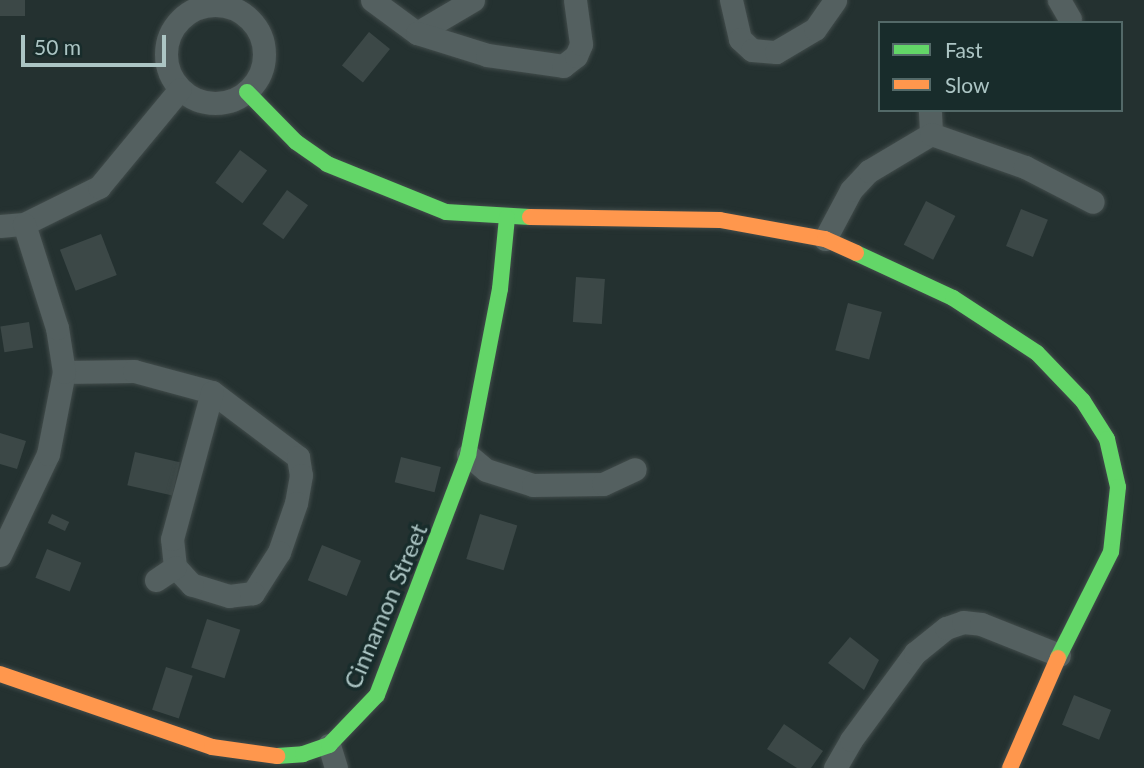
<!DOCTYPE html>
<html>
<head>
<meta charset="utf-8">
<style>
  body { margin:0 }
  #map { position:relative; width:1144px; height:768px; overflow:hidden; background:#243130; font-family:Lato,sans-serif }
  div>[style] { position:absolute }
  [style*='--x'] { left:calc(var(--x)*1px); top:calc(var(--y)*1px); width:calc(var(--w)*1px); rotate:calc(var(--a)*1deg) }
  .building>* { inset:0; background:#3c4847; transform-origin:0 0 }
  .roads { filter:drop-shadow(0 0 2px #424c4b) drop-shadow(0 0 2px #424c4b) }
  .street>* { height:23px; margin:-11.5px; padding:0 11.5px; transform-origin:11.5px; border-radius:11.5px; background:#546060 }
  .street>.ring { margin:-11.5px; padding:0; box-sizing:content-box; background:none; border:23px solid #546060; border-radius:50% }
  .fast>* { height:16px; margin:-8px; padding:0 8px; transform-origin:8px; border-radius:8px; background:#63d668 }
  .slow>* { height:16px; margin:-8px; padding:0 8px; transform-origin:8px; border-radius:8px; background:#ff974d }
  span { translate:-50% -50%; white-space:nowrap; text-align:center; line-height:1.15; -webkit-text-stroke:7px #182c2b; paint-order:stroke }
  .street-label { font-size:24px; color:#acc5c4 }
  .legend { position:absolute; left:878px; top:21px; width:245px; height:91px; box-sizing:border-box; background:#182c2b; border:2px solid #536968; margin:0; padding:9px 12px; list-style:none; font-size:21px; color:#acc5c4 }
  .legend li { display:flex; align-items:center; gap:14px; height:35px }
  .legend b { width:35px; border:2px solid #536968 }
  .scale { position:absolute; left:21px; top:35px; width:145px; height:32px; box-sizing:border-box; border:4px solid #acc5c4; border-top:0; padding-left:9px; font-size:21px; line-height:24px; white-space:nowrap; color:#acc5c4; -webkit-text-stroke:5px #182c2b; paint-order:stroke }
</style>
</head>
<body>
<div id="map">
  <div class="building">
    <i style="left:0;top:0;width:25px;height:16px"></i>
    <i style="left:369px;top:32px;width:27px;height:43px;rotate:39deg"></i>
    <i style="left:240px;top:150px;width:34px;height:41px;rotate:37deg"></i>
    <i style="left:287px;top:190px;width:26px;height:42px;rotate:36deg"></i>
    <i style="left:926px;top:201px;width:33px;height:49px;rotate:27deg"></i>
    <i style="left:1021px;top:209px;width:29px;height:40px;rotate:22deg"></i>
    <i style="left:101px;top:234px;width:44px;height:44px;rotate:69deg"></i>
    <i style="left:576px;top:277px;width:29px;height:45px;rotate:4deg"></i>
    <i style="left:848px;top:303px;width:35px;height:49px;rotate:15deg"></i>
    <i style="left:29px;top:322px;width:26px;height:29px;rotate:81deg"></i>
    <i style="clip-path:polygon(0 433px,26px 441px,17px 469px,0 464px)"></i>
    <i style="left:135px;top:452px;width:46px;height:34px;rotate:13deg"></i>
    <i style="left:401px;top:457px;width:41px;height:26px;rotate:14deg"></i>
    <i style="left:52px;top:514px;width:19px;height:10px;rotate:25deg"></i>
    <i style="left:480px;top:514px;width:39px;height:47px;rotate:17deg"></i>
    <i style="left:322px;top:545px;width:42px;height:38px;rotate:22deg"></i>
    <i style="left:47px;top:549px;width:37px;height:31px;rotate:22deg"></i>
    <i style="left:207px;top:619px;width:35px;height:51px;rotate:18deg"></i>
    <i style="clip-path:polygon(850px 637px,879px 660px,864px 690px,828px 663px)"></i>
    <i style="left:166px;top:667px;width:28px;height:45px;rotate:18deg"></i>
    <i style="left:1074px;top:695px;width:40px;height:32px;rotate:22deg"></i>
    <i style="clip-path:polygon(784px 724px,823px 751px,811px 768px,797px 768px,767px 749px)"></i>
  </div>
  <div class="roads">
    <div class="street">
      <i style="--x:372;--y:0;--w:56;--a:36.3"></i>
      <i style="--x:473;--y:0;--w:65;--a:149.5"></i>
      <i style="--x:417;--y:33;--w:73;--a:17.4"></i>
      <i style="--x:487;--y:55;--w:77;--a:8.2"></i>
      <i style="--x:563;--y:66;--w:16;--a:-38"></i>
      <i style="--x:576;--y:56;--w:13;--a:-67"></i>
      <i style="--x:581;--y:44;--w:44;--a:-97.8"></i>
      <i style="--x:731;--y:0;--w:40;--a:77"></i>
      <i style="--x:740;--y:39;--w:16;--a:43"></i>
      <i style="--x:1059;--y:0;--w:22;--a:60"></i>
      <i class="ring" style="left:166px;top:5px;width:75px;height:75px"></i>
      <i style="--x:752;--y:50;--w:24;--a:5"></i>
      <i style="--x:776;--y:52;--w:45;--a:-30.5"></i>
      <i style="--x:815;--y:29;--w:35;--a:-55"></i>
      <i style="--x:930;--y:113;--w:21;--a:87"></i>
      <i style="--x:0;--y:226;--w:24;--a:-5"></i>
      <i style="--x:24;--y:224;--w:84;--a:-26.3"></i>
      <i style="--x:99;--y:187;--w:127;--a:-50.4"></i>
      <i style="--x:825;--y:239;--w:55;--a:-62"></i>
      <i style="--x:851;--y:190;--w:26;--a:-47"></i>
      <i style="--x:869;--y:171;--w:72;--a:-30.8"></i>
      <i style="--x:931;--y:134;--w:100;--a:19.3"></i>
      <i style="--x:1025;--y:167;--w:76;--a:27.2"></i>
      <i style="--x:64;--y:372;--w:70;--a:-0.8"></i>
      <i style="--x:134;--y:371;--w:81;--a:15.1"></i>
      <i style="--x:212;--y:392;--w:108;--a:37.1"></i>
      <i style="--x:298;--y:457;--w:18;--a:81"></i>
      <i style="--x:301;--y:475;--w:28;--a:100"></i>
      <i style="--x:296;--y:503;--w:52;--a:109.1"></i>
      <i style="--x:279;--y:552;--w:49;--a:122.4"></i>
      <i style="--x:253;--y:593;--w:24;--a:173"></i>
      <i style="--x:229;--y:596;--w:39;--a:-163"></i>
      <i style="--x:192;--y:585;--w:25;--a:-133"></i>
      <i style="--x:175;--y:567;--w:28;--a:-96"></i>
      <i style="--x:172;--y:539;--w:152;--a:-74.8"></i>
      <i style="--x:468;--y:455;--w:23;--a:40"></i>
      <i style="--x:486;--y:470;--w:49;--a:17.7"></i>
      <i style="--x:533;--y:485;--w:70;--a:-0.8"></i>
      <i style="--x:603;--y:484;--w:35;--a:-25"></i>
      <i style="--x:0;--y:555;--w:112;--a:-64.6"></i>
      <i style="--x:48;--y:454;--w:84;--a:-79"></i>
      <i style="--x:64;--y:372;--w:45;--a:-99"></i>
      <i style="--x:57;--y:328;--w:109;--a:-107.6"></i>
      <i style="--x:156;--y:580;--w:23;--a:-34"></i>
      <i style="--x:329;--y:745;--w:24;--a:73"></i>
      <i style="--x:835;--y:768;--w:32;--a:-60"></i>
      <i style="--x:851;--y:740;--w:108;--a:-53.7"></i>
      <i style="--x:915;--y:653;--w:40;--a:-39"></i>
      <i style="--x:946;--y:628;--w:18;--a:-19"></i>
      <i style="--x:963;--y:622;--w:18;--a:6"></i>
      <i style="--x:981;--y:624;--w:84;--a:21.7"></i>
    </div>
    <div class="fast">
      <i style="--x:247;--y:92;--w:70;--a:45.6"></i>
      <i style="--x:296;--y:142;--w:38;--a:35"></i>
      <i style="--x:327;--y:164;--w:128;--a:22"></i>
      <i style="--x:446;--y:212;--w:84;--a:3.4"></i>
      <i style="--x:856;--y:253;--w:107;--a:24.9"></i>
      <i style="--x:953;--y:298;--w:100;--a:33.2"></i>
      <i style="--x:1037;--y:353;--w:66;--a:46.2"></i>
      <i style="--x:1083;--y:401;--w:45;--a:57.7"></i>
      <i style="--x:1107;--y:439;--w:49;--a:77.1"></i>
      <i style="--x:1118;--y:487;--w:65;--a:96.1"></i>
      <i style="--x:1111;--y:552;--w:119;--a:116.6"></i>
      <i style="--x:277;--y:756;--w:26;--a:-4"></i>
      <i style="--x:303;--y:754;--w:28;--a:-19"></i>
      <i style="--x:329;--y:745;--w:69;--a:-46.2"></i>
      <i style="--x:377;--y:695;--w:257;--a:-69.2"></i>
      <i style="--x:468;--y:455;--w:169;--a:-79.1"></i>
      <i style="--x:500;--y:289;--w:72;--a:-84.4"></i>
    </div>
    <div class="slow">
      <i style="--x:530;--y:217;--w:190;--a:0.9"></i>
      <i style="--x:720;--y:220;--w:107;--a:10.3"></i>
      <i style="--x:825;--y:239;--w:34;--a:24"></i>
      <i style="--x:0;--y:674;--w:224;--a:19"></i>
      <i style="--x:212;--y:747;--w:66;--a:7.9"></i>
      <i style="--x:1010;--y:768;--w:120;--a:-66.4"></i>
    </div>
  </div>
  <div class="street-label">
    <span style="left:385px;top:606px;rotate:-67deg">Cinnamon Street</span>
  </div>
  <ul class="legend">
  <li><b style="height:9px;background:#63d668"></b>Fast</li>
  <li><b style="height:9px;background:#ff974d"></b>Slow</li>
  </ul>
  <div class="scale">50 m</div>
</div>
</body>
</html>
